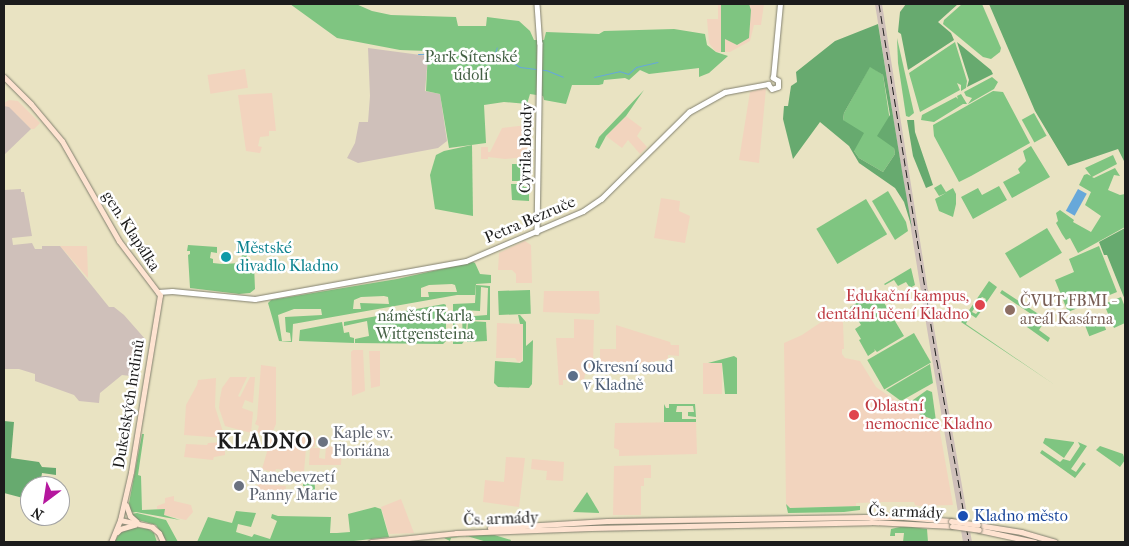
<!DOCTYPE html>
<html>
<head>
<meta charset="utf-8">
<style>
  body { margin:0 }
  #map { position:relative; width:1129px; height:546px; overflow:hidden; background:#e9e3c2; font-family:"IM FELL French Canon",serif }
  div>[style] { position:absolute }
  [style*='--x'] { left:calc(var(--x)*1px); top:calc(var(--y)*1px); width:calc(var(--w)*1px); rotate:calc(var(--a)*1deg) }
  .built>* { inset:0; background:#f2d4be; transform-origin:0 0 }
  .industrial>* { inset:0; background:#cfc0ba }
  .green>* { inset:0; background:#7fc581; transform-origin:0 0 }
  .forest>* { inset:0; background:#67aa6f }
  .water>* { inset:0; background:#67a8da; transform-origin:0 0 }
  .stream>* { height:1px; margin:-0.5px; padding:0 0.5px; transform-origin:0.5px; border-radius:0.5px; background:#67a8da }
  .roads { filter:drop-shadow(0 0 1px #82806f) drop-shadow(0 0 1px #82806f) }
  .tertiary>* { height:4.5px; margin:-2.25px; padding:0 2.25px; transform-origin:2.25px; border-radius:2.25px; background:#fff }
  .secondary>* { height:5px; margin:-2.5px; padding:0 2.5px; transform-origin:2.5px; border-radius:2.5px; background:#fee3d1 }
  .rail>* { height:1px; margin-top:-0.5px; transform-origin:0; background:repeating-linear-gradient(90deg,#1c1c1c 0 8px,transparent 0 12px) }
  .bridges { filter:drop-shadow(0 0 1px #82806f) drop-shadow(0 0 1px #82806f) }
  .secondary-bridge>* { height:5px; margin:-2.5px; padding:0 2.5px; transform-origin:2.5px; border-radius:2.5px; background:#fee3d1 }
  .dots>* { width:14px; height:14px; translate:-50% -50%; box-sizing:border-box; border:2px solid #fff; border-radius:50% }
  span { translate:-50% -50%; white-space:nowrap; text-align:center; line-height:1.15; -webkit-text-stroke:5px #fff; paint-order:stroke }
  .park-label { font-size:16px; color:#446044 }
  .street-label { font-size:16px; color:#1c1c1c }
  .culture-label { font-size:16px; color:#0d838f }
  .left { translate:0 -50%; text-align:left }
  .health-label { font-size:16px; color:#be3a42 }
  .right { translate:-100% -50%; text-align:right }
  .education-label { font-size:16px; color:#785e54 }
  .service-label { font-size:16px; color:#4e5e75 }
  .worship-label { font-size:16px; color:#5b616d }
  .transit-label { font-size:16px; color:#164399 }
  .district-label { font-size:21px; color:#1c1c1c; font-weight:700; letter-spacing:1px }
  .frame { position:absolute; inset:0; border:5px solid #1c1c1c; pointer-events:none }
  .north { position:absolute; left:20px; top:476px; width:50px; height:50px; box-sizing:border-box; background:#fff; border:1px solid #a4a4a4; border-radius:50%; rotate:211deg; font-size:14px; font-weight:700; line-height:20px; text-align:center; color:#1c1c1c }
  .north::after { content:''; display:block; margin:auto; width:18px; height:22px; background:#b5179e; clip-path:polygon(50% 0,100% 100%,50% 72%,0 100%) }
</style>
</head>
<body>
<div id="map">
  <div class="built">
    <i style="clip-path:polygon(718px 4px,764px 4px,761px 25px,754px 25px,750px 41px,730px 52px,716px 52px,709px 43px,707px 19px,718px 19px)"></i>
    <i style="left:245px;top:69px;width:19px;height:38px;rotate:81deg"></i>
    <i style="clip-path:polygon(766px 88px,759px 163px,739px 160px,750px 92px)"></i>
    <i style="clip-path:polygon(272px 93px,276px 131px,269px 131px,269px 136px,260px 137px,258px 146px,262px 147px,260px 153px,246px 151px,238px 95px)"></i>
    <i style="clip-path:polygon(9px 100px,18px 101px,40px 123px,34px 129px,31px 129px,16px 114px,4px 130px,4px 103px)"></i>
    <i style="clip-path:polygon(626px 116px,642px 128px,637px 136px,647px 147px,640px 154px,628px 140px,622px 148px,606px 136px)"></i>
    <i style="clip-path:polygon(528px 125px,527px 157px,505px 159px,488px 157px,488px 159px,481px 159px,481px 147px,488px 147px,488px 152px,490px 152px,502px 128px)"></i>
    <i style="clip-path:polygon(661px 198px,680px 201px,679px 211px,690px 216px,685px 243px,654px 238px)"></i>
    <i style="clip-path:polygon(525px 241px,531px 245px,532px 283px,516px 283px,516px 274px,512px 270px,498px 270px,499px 253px)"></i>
    <i style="clip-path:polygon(60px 246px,87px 246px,88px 278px)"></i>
    <i style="clip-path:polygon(544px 291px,599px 291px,600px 312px,598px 314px,543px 312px)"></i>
    <i style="clip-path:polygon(833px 314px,835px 321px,842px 320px,843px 323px,844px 349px,842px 349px,842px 354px,845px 358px,860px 361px,876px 387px,908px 409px,938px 421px,953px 505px,919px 506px,915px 505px,914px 502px,883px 502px,856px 503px,856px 506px,790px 508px,786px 504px,784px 343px,802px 335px)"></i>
    <i style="clip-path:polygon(574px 319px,594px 320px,593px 368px,586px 368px,584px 380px,563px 380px,563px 385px,559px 385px,556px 338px,574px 338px)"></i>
    <i style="clip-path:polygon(497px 323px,523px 324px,522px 360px,518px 362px,515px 358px,496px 358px)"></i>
    <i style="clip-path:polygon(616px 325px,670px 342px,671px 345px,679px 345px,679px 356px,668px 355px,668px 359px,617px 368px,615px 365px,600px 368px,600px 349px,616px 349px)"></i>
    <i style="clip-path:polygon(353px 350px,363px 350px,365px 391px,352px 396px,351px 352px)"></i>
    <i style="clip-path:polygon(369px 351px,380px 351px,380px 386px,371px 388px)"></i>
    <i style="left:703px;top:363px;width:19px;height:31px"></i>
    <i style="clip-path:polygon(261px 365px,276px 367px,276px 424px,273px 431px,268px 434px,257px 433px,259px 426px,255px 424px,257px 419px)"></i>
    <i style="clip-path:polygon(230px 377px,247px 377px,238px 396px,240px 397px,250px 377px,255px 377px,253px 403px,245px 400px,242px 408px,253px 412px,251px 433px,225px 426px,219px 408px,220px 398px,222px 388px)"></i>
    <i style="clip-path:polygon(216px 378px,215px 407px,225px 438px,184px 435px,186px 405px,197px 385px,198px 380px)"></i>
    <i style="clip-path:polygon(696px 422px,697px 454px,619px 456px,619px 450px,614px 448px,615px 423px)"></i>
    <i style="clip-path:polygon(287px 436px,315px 437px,315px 447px,306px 448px,304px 472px,276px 469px,275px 473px,262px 469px,271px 438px)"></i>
    <i style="clip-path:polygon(225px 442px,225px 455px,214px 457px,213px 460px,184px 457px,186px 444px,207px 445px,208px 443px)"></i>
    <i style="clip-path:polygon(326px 446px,342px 448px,341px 465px,309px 465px,310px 448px,320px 448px,319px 458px,325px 459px)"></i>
    <i style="clip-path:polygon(506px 457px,525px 458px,519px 507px,483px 502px,485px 480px,504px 482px)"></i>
    <i style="clip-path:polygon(532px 459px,564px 462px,563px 481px,546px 480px,547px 471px,531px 469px)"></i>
    <i style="clip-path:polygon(651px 465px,651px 478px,644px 478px,644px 486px,641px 486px,641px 515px,613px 515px,614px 466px)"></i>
    <i style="clip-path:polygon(258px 484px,286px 486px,285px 494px,275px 493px,274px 498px,253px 499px)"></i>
    <i style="clip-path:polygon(174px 496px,174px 501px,191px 505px,193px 512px,186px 520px,164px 515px,164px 509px,157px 509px,157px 506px,165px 503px,165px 498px)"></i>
    <i style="clip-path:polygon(401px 499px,414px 533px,389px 534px,381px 507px)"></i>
  </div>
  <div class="industrial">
    <i style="clip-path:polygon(875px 4px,882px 4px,934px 328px,972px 542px,963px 542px,927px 329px)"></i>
    <i style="clip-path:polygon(368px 48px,428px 56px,425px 91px,440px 94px,447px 141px,438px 148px,358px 163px,347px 158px,355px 143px,359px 122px,368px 122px,370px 96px)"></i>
    <i style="clip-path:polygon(4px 106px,9px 107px,31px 129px,4px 155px)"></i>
    <i style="clip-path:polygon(21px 189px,21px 192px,24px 192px,32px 236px,12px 238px,13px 245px,32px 243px,35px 249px,42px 249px,42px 246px,60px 246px,109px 307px,114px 307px,124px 315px,146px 340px,139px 377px,122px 375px,100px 393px,99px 403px,79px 401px,74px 395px,35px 381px,35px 374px,19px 369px,4px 369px,4px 190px)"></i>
  </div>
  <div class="green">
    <i style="clip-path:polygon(290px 4px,356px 4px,372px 11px,391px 15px,456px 17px,458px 26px,486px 26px,487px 17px,519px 21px,530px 31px,534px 40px,544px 40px,546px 32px,599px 34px,604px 31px,674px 29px,705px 34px,707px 45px,716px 52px,728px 56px,709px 73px,699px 77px,699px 68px,649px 74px,640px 70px,629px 80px,625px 78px,604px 80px,603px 84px,599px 85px,572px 85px,566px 104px,544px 100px,543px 96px,530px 94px,527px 104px,504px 102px,484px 105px,486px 143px,449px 148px,440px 94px,426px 91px,428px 51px,400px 50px,337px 38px)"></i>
    <i style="clip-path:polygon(721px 4px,749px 4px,751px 10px,749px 38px,737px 45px,725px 39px,725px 52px,721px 52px)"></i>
    <i style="clip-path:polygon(962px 4px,982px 4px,1001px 48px,1000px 52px,991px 59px,983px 57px,943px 24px,944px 20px)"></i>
    <i style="clip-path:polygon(897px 38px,914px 113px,909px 117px,906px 116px,898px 63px)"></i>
    <i style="clip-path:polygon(955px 42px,967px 81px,966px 88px,961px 91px,961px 85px,957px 83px,960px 90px,920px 112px,909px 73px)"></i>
    <i style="clip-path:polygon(870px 66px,883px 75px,894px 148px,895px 154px,883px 172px,859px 158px,854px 151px,843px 120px,844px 113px)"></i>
    <i style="clip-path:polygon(992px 77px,998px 82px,994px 89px,968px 104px,972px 98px,966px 96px,964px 92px)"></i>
    <i style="clip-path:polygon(644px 90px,626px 116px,606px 136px,599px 149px,595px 147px,599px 137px)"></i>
    <i style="clip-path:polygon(993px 91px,1003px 92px,1030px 143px,971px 176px,969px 172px,971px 176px,959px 182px,934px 136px,933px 125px)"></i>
    <i style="clip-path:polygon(961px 94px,967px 104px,963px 104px,934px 122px,921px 120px,922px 115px,956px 97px,958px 99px,957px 96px)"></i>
    <i style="left:1034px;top:113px;width:26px;height:14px;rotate:61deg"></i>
    <i style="clip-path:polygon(472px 145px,473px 216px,435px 209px,430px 175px,436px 155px,444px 151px)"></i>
    <i style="clip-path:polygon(1031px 146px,1050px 177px,1012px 198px,1003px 182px,1020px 173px,1018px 169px,1026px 161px,1023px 151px)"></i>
    <i style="clip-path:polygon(1113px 155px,1117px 164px,1092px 177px,1094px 178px,1115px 168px,1120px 176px,1114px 175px,1108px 190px,1120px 195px,1125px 194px,1125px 227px,1078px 253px,1070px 238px,1066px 240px,1062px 234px,1056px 223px,1058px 221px,1056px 213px,1060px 210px,1074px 220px,1073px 222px,1091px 232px,1101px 216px,1085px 205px,1091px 192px,1079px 185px,1084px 175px,1087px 174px,1091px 176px,1085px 168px)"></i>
    <i style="clip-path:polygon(512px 164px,530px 164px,530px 177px,524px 178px,523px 181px,512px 181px)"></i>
    <i style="clip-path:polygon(511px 184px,523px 184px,524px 187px,529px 187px,529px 201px,512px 200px)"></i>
    <i style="clip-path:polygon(941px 184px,946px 192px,953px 188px,956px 194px,956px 204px,953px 217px,939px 211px,935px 199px,946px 193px,939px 196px,934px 188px)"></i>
    <i style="clip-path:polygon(999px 186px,1007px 200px,973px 219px,961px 197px,978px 188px,982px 195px)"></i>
    <i style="clip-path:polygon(888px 191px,906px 222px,908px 231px,895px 240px,872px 201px)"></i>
    <i style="left:866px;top:199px;width:41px;height:58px;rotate:59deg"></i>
    <i style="left:1047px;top:228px;width:29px;height:49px;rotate:59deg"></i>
    <i style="clip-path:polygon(188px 245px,217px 247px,217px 253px,211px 252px,210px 258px,213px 259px,213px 263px,222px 264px,241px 263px,242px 253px,238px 253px,237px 249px,247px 250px,247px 263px,254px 265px,255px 289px,250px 293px,239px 294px,190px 288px,188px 255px,190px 254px,190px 251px,187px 251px)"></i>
    <i style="clip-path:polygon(1099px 246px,1117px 292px,1068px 312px,1055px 280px,1074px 272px,1069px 259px)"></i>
    <i style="clip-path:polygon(evenodd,473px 262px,475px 263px,480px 274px,491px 275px,491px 283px,476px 284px,475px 295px,457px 295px,293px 324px,292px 342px,279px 341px,268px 303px,271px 300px,397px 279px,473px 262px,452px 284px,455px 285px,457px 292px,428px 292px,429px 297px,421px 297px,421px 288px,429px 285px,452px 284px,473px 262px,384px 296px,388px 297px,389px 304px,360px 303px,361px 309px,353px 309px,354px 300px,361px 297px,384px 296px,473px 262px,294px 309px,321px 309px,322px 315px,285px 317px,286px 332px,290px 333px,291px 341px,282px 341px,278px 315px,294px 309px)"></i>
    <i style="clip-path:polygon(911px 268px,915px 285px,910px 288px,906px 282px,898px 286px,894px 280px,885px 285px,884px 284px)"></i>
    <i style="clip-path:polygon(989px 281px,997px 287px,984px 306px,982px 305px,986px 299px,982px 297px,980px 299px,972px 312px,976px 314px,980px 309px,982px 310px,976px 318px,970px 314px,966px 324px,1055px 385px,961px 322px)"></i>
    <i style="clip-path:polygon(evenodd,476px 285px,490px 286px,490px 320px,467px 320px,465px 340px,462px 344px,453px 344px,453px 304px,475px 303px,476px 285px,481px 287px,488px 288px,487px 315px,462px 317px,463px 340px,456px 342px,455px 313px,462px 310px,480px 311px,481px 287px)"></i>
    <i style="clip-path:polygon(1002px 290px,1046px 319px,1039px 330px,1050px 338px,1048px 342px,1027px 327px,1034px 316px,1000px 293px)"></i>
    <i style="left:498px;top:291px;width:32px;height:24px;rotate:-2deg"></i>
    <i style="clip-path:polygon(877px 291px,904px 336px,877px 352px,874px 349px,875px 351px,868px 356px,859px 340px,861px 339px,855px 329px,861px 325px,850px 307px)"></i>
    <i style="clip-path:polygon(1121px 297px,1125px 307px,1125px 323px,1114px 328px,1104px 304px)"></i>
    <i style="clip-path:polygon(444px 304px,446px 305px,446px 341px,443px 344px,355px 343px,355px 339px,369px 336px,367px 321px,344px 326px,344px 322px)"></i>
    <i style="left:1100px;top:314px;width:17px;height:18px;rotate:69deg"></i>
    <i style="clip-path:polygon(518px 315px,520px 315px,526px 322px,526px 346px,533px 340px,532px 384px,529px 388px,498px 387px,494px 383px,495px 361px,520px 363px,523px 361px,523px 324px,520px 324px)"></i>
    <i style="clip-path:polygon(468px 321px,486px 322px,487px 341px,467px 342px)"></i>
    <i style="clip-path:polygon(342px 322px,344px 333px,349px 332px,350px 337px,354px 338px,354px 343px,299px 341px,300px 330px)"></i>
    <i style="left:914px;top:333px;width:34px;height:54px;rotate:60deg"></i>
    <i style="clip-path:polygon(734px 356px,737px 358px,737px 394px,725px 394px,722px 363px,708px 363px)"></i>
    <i style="clip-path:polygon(930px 364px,933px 383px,901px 401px,886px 390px)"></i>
    <i style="clip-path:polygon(927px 390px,932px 392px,936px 421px,905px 408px,906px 405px)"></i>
    <i style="clip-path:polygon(664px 404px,666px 408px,669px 408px,669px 404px,695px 404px,696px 417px,688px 416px,688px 412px,694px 412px,693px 406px,677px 406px,676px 412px,682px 412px,682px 419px,696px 419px,696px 422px,664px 422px)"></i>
    <i style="clip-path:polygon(142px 434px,144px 434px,138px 475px,141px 476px,142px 510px,165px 509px,164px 515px,180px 520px,136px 512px,130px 513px,129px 503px)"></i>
    <i style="clip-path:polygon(1045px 438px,1074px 442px,1074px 443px,1064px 458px,1043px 443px)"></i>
    <i style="clip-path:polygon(1078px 442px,1087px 446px,1071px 469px,1076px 472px,1083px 462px,1086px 464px,1075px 478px,1040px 453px,1042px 450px,1060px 462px,1063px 459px,1070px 461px,1080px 446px)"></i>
    <i style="clip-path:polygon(1100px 446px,1123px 454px,1125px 460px,1120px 467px,1096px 450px)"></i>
    <i style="clip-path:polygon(304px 474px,314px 476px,316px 500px,307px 500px,307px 486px,303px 486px)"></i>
    <i style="clip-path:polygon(587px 492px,599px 512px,599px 513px,573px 512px)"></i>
    <i style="clip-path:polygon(786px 504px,790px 508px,860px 506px,860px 510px,844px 512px,788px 513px)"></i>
    <i style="clip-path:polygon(375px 507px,381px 509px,389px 537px,345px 542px,197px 542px,208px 517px,232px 523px,236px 511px,256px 513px,251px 527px,238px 524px,236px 532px,252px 537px,254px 534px,270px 539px,277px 521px,271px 518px,272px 514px,278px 516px,331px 517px,330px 533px,337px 533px,350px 532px,348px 514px)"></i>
    <i style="clip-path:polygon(137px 513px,166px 520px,178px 542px,167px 542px,156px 525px,138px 520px,131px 514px)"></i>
    <i style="clip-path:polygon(904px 526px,927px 529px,928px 542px,903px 542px,904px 533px,895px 533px,895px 536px,890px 536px,891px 529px)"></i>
    <i style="clip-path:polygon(133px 527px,148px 529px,154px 533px,157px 542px,114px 542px,122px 530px)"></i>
    <i style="clip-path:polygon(491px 534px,511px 540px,510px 542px,487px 542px,467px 536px,451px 538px,450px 541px,444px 538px)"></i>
  </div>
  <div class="forest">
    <i style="clip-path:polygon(906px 4px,958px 4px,938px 22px,951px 33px,954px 40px,908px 70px,901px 34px,898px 32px,900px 12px)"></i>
    <i style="clip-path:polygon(989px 4px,1125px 4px,1125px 163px,1118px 149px,1068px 166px,1035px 111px)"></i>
    <i style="clip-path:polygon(evenodd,878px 24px,902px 171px,912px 228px,904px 202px,895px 188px,859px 163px,849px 146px,820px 122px,793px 159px,783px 119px,784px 106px,788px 106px,791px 86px,797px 82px,796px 72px,835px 41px,878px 24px,870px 67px,883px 75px,890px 115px,877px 136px,894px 148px,895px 154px,883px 172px,859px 158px,854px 151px,864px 133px,843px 120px,844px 113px,870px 67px)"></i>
    <i style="clip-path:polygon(957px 42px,991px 70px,993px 74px,967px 87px,969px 80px)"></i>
    <i style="clip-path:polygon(907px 120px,914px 120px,915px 132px,933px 185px,926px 188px,913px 156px)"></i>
    <i style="clip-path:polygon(1125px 228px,1125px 300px,1107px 255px,1104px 255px,1099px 242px)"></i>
    <i style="clip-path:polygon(4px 421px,14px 422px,11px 458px,39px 462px,42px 467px,56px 468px,56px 475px,42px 473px,40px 486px,27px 484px,23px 498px,4px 493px)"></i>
  </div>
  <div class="water">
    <i style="left:1078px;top:189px;width:10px;height:25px;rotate:29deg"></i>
  </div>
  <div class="stream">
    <i style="--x:418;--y:54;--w:42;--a:-1.4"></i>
    <i style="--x:460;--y:53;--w:19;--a:6"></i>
    <i style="--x:491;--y:56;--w:14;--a:8"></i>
    <i style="--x:505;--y:58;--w:17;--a:31"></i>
    <i style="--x:520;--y:67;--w:26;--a:7"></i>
    <i style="--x:546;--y:70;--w:18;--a:22"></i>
    <i style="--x:494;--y:56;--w:9;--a:-72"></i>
    <i style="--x:594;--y:77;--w:26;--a:-13"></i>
    <i style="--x:619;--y:71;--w:9;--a:18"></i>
    <i style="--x:628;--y:74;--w:11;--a:-41"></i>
    <i style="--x:636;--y:67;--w:22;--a:-13"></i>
  </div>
  <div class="roads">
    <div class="tertiary">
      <i style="--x:537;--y:4;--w:39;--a:86"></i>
      <i style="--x:540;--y:43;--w:189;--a:90.9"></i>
      <i style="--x:773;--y:78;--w:74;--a:-84.6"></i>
      <i style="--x:768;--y:84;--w:6;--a:51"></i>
      <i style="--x:772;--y:89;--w:6;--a:-18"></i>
      <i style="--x:778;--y:87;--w:6;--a:-90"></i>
      <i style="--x:778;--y:81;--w:6;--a:-149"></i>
      <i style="--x:158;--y:292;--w:14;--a:-4"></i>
      <i style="--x:172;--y:291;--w:83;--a:5.5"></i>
      <i style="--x:255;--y:299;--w:214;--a:-10.2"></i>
      <i style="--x:466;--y:261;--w:127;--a:-23.1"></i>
      <i style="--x:583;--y:211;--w:22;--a:-34"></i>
      <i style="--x:601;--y:199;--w:124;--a:-44.7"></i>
      <i style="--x:689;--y:112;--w:41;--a:-29.1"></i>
      <i style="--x:725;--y:92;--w:44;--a:-10.5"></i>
    </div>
    <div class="secondary">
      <i style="--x:4;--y:77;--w:38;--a:45"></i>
      <i style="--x:31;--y:104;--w:48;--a:50"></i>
      <i style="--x:62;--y:141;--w:115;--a:60.3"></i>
      <i style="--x:119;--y:241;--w:68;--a:52.8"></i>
      <i style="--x:160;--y:295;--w:179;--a:99.3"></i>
      <i style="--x:131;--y:472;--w:49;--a:102.9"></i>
      <i style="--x:120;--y:520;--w:24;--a:112"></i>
      <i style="--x:126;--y:505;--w:12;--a:70"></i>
      <i style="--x:130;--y:516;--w:9;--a:41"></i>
      <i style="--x:120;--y:520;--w:33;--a:12"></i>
      <i style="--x:152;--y:527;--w:9;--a:41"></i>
      <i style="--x:159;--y:533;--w:10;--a:66"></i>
      <i style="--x:978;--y:525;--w:44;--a:9.2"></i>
      <i style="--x:1021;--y:532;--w:35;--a:16"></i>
      <i style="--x:490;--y:528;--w:117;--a:-3.4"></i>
      <i style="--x:607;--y:521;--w:258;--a:-0.9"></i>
      <i style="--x:865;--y:517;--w:38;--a:0"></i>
      <i style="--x:903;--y:517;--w:48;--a:4.8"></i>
      <i style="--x:979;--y:530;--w:57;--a:12.1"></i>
      <i style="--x:117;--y:532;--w:4;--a:-45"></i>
      <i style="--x:120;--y:529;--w:15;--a:-16"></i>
      <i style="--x:371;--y:542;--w:85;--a:-6"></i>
      <i style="--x:456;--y:533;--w:135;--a:-2.1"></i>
      <i style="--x:591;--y:528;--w:280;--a:-1.2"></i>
      <i style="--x:871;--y:522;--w:81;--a:2.8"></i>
    </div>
  </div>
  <div class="rail">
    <i style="--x:879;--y:4;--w:362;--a:80.8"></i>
    <i style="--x:937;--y:361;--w:184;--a:80"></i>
  </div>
  <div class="bridges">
    <div class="secondary-bridge">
      <i style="--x:951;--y:521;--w:27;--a:8"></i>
      <i style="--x:952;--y:526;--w:27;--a:8"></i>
    </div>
  </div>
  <div class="dots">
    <i style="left:226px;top:257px;background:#0f9aa8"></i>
    <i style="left:980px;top:305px;background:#e0444e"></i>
    <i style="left:1010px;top:310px;background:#8d6e63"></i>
    <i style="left:573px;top:376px;background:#5c6f8a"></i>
    <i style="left:854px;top:415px;background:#e0444e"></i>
    <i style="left:323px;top:442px;background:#6b7280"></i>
    <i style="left:239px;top:486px;background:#6b7280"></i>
    <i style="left:963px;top:516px;background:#1a4fb4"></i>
  </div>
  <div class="park-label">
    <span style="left:471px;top:66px">Park Sítenské<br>údolí</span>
    <span style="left:425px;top:325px">náměstí Karla<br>Wittgensteina</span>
  </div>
  <div class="street-label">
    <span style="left:526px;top:148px;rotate:-89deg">Cyrila Boudy</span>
    <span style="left:530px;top:220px;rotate:-23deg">Petra Bezruče</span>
    <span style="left:131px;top:231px;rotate:57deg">gen. Klapálka</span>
    <span style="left:129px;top:404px;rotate:-81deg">Dukelských hrdinů</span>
    <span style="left:906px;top:512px;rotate:2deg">Čs. armády</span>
    <span style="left:501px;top:519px;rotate:-2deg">Čs. armády</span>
  </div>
  <div class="culture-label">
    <span class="left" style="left:236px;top:257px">Městské<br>divadlo Kladno</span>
  </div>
  <div class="health-label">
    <span class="right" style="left:969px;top:305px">Edukační kampus,<br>dentální učení Kladno</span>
    <span class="left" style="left:865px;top:415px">Oblastní<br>nemocnice Kladno</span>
  </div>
  <div class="education-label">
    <span class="left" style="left:1020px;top:310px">ČVUT FBMI -<br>areál Kasárna</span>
  </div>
  <div class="service-label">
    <span class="left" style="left:583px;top:376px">Okresní soud<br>v Kladně</span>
  </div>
  <div class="worship-label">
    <span class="left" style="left:333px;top:442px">Kaple sv.<br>Floriána</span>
    <span class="left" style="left:249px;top:486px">Nanebevzetí<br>Panny Marie</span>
  </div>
  <div class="transit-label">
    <span class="left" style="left:974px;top:516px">Kladno město</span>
  </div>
  <div class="district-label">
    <span style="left:265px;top:441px">KLADNO</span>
  </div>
  <div class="frame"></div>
  <div class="north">N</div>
</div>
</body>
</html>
